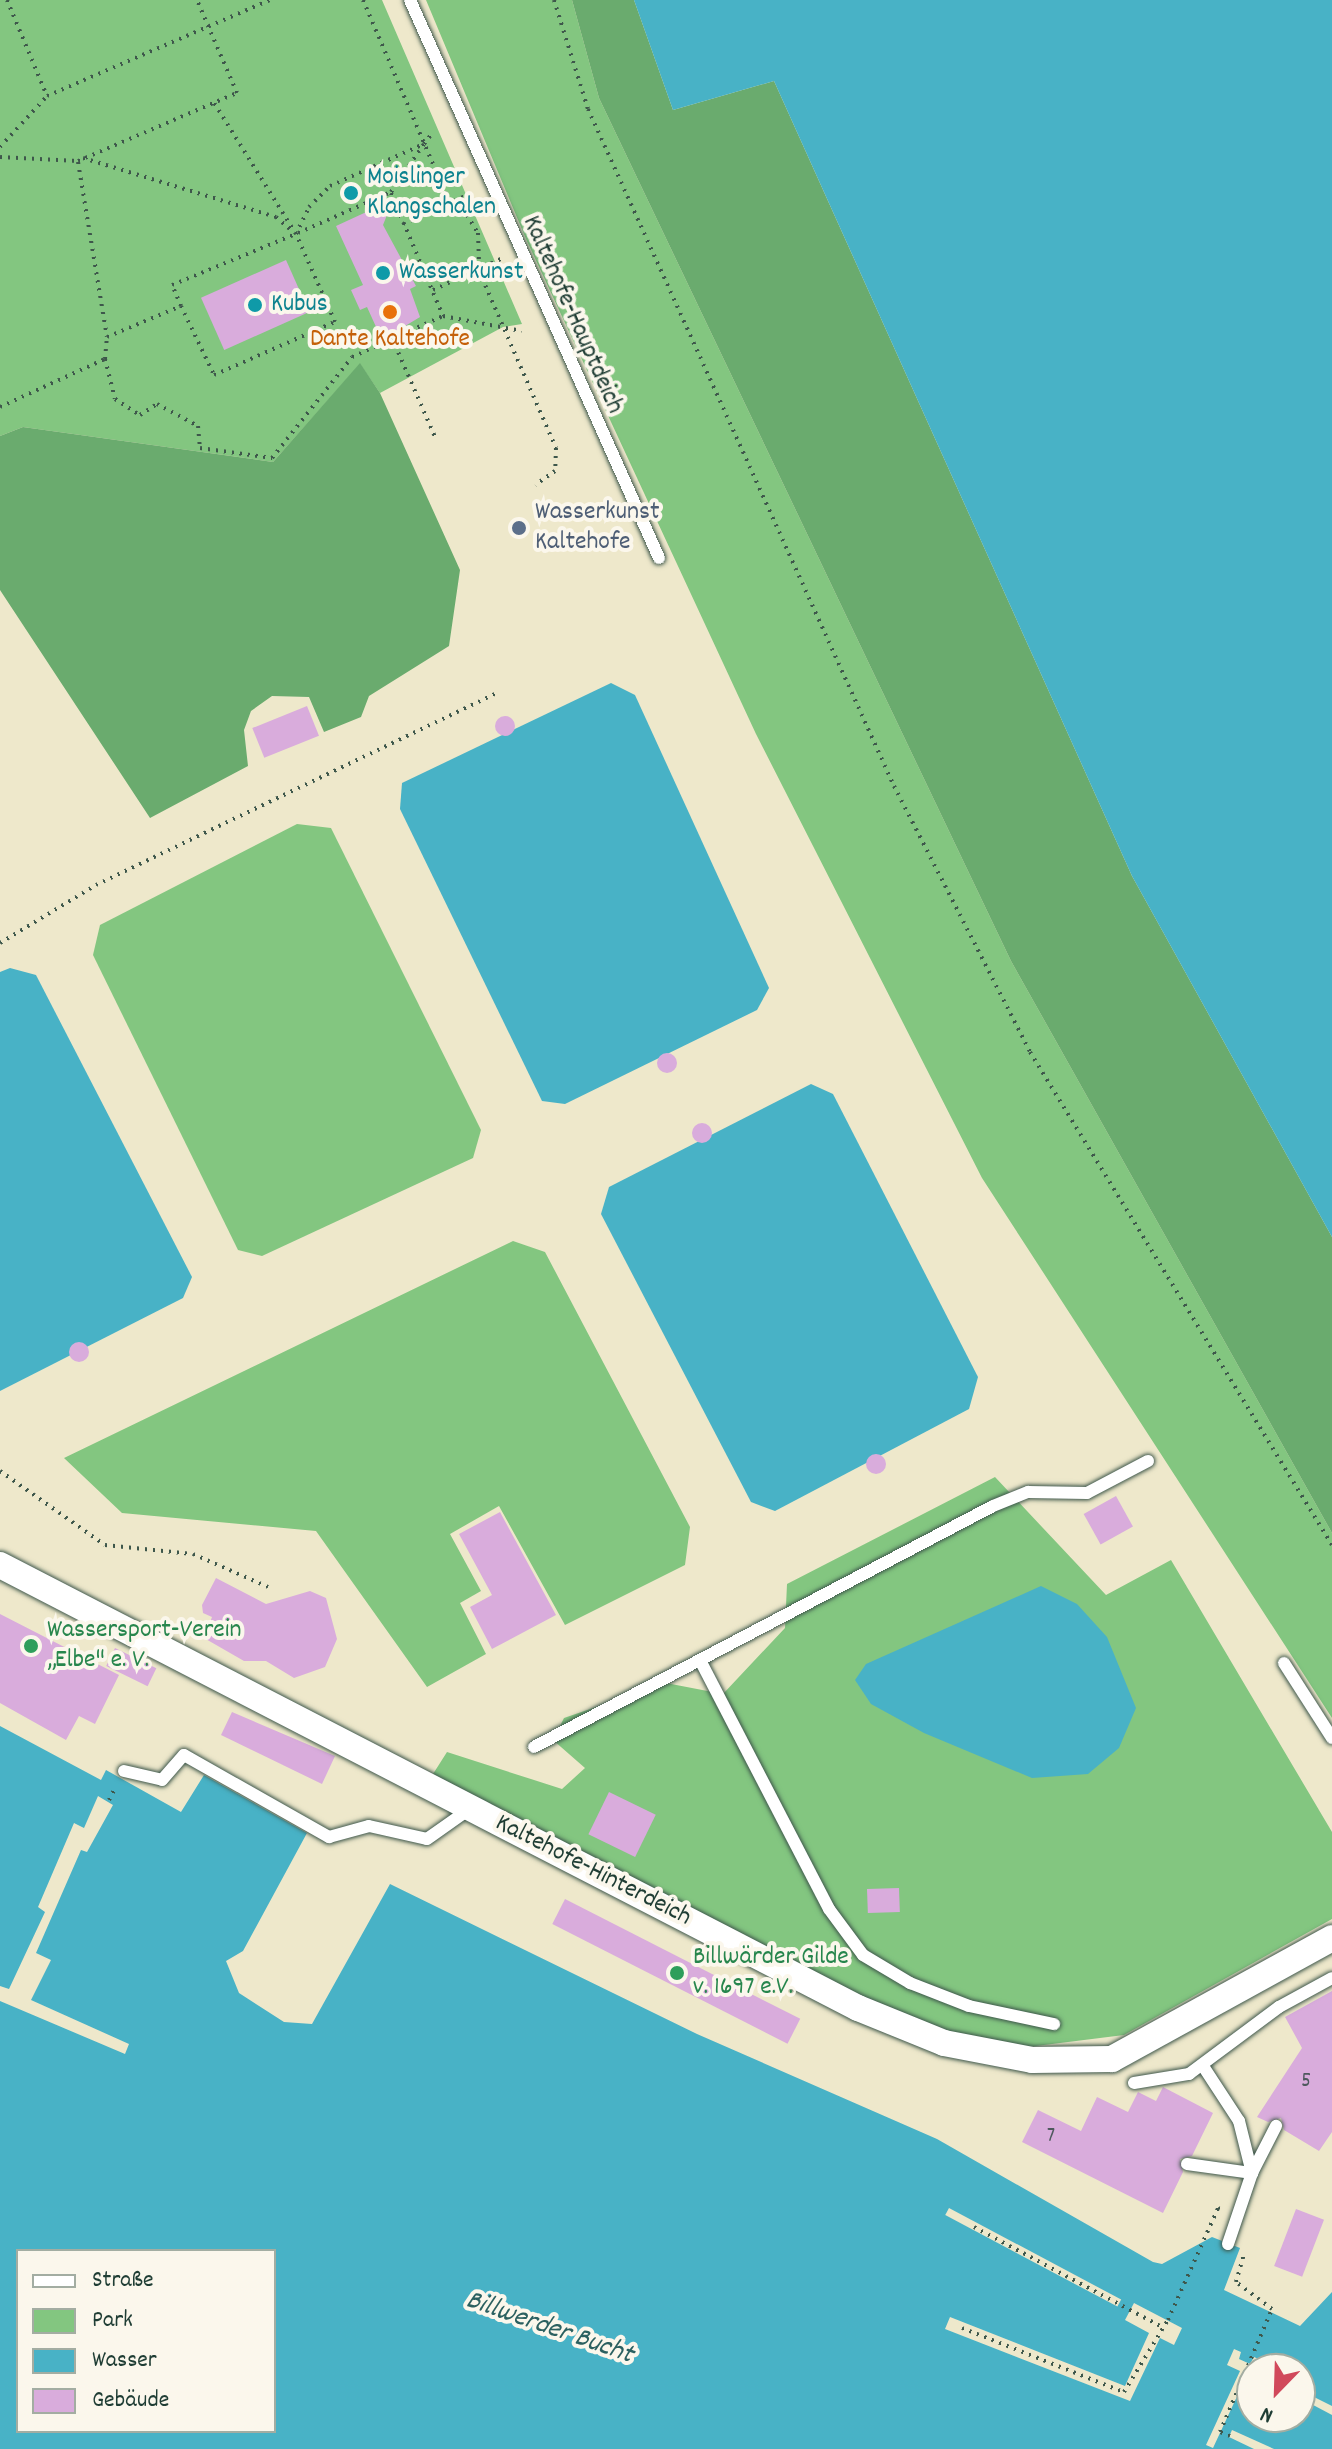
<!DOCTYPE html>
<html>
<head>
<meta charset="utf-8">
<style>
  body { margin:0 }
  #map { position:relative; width:1332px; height:2449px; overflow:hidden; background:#eee8cb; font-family:Dekko,sans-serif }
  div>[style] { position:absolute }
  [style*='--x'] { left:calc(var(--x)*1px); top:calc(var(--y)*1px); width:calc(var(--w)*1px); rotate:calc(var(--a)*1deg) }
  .green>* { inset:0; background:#83c680 }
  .forest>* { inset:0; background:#6aab6e }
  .water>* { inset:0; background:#48b2c6 }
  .pier>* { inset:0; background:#eee8cb; transform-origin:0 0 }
  .building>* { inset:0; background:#d9acdc; transform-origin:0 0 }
  .round { border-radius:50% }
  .path>* { height:4px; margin-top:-2px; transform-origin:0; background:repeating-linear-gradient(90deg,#3e574b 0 2px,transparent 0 8px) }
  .roads { filter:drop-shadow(0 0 2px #3e574b) drop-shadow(0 0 2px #3e574b) }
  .lane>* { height:12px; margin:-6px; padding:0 6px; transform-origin:6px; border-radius:6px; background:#fff }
  .street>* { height:26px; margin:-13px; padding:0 13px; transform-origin:13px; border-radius:13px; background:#fff }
  .dots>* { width:22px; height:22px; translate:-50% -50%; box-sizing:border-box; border:4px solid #fbf7ec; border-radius:50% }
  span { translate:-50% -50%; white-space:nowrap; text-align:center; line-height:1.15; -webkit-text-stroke:8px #fbf7ec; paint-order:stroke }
  .number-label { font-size:22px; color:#4e595e }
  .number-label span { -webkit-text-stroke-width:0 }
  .culture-label { font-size:26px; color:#0d838f }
  .left { translate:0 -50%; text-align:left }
  .street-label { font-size:26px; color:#1f3d34 }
  .food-label { font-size:26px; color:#c56008 }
  .service-label { font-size:26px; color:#4e5e75 }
  .leisure-label { font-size:26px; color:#27864d }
  .water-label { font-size:28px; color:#2b6060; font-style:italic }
  .legend { position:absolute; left:16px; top:2249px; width:260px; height:184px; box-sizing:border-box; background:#fbf7ec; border:2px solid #a3ada2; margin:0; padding:10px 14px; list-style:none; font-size:24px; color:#1f3d34 }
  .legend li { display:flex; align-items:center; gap:16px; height:40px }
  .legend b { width:40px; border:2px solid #a3ada2 }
  .north { position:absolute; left:1236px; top:2353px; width:80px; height:80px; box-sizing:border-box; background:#fbf7ec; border:2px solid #a3ada2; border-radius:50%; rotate:203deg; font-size:22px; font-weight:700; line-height:32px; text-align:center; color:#1f3d34 }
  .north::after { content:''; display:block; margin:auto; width:28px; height:36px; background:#d1495b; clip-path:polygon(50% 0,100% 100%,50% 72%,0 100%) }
</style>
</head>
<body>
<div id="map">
  <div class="green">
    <i style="clip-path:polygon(0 0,382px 0,522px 324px,503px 327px,380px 393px,360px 364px,273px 462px,23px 427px,0 436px)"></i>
    <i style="clip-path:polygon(426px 0,572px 0,599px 98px,1011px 961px,1332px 1533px,1332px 1718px,982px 1178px,756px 734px,526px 239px)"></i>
    <i style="clip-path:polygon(297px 824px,331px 828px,481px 1130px,473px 1158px,262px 1256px,238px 1250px,93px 955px,100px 925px)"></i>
    <i style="clip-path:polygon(513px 1241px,545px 1252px,690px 1527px,685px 1565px,565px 1625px,499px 1506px,450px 1534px,481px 1591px,460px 1603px,486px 1654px,427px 1687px,316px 1531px,122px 1513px,64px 1458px)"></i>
    <i style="clip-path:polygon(995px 1477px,1106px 1595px,1171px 1560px,1332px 1832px,1332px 1919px,1124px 2035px,1028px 2047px,921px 2030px,433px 1774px,447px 1752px,562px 1789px,585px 1768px,553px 1740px,564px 1718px,666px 1683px,723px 1694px,785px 1628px,787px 1584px)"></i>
  </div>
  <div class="forest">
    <i style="clip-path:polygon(572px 0,634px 0,673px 110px,774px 81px,1132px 876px,1332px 1237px,1332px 1533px,1011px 961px,599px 98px)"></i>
    <i style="clip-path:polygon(360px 363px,380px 393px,460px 570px,449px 646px,369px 696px,361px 717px,324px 732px,309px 697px,272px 696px,251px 711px,244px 730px,248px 766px,150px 818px,0 590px,0 436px,23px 427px,273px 462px)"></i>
  </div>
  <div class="water">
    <i style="clip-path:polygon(634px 0,1332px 0,1332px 1237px,1132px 876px,774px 81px,673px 110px)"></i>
    <i style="clip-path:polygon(611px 683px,635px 695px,769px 988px,757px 1010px,565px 1104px,542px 1101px,400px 809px,402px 783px)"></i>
    <i style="clip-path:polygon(10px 968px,36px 975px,192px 1277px,183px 1298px,0 1391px,0 972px)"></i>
    <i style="clip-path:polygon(811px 1084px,833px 1094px,978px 1377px,969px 1409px,775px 1511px,751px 1502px,601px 1214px,609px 1187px)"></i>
    <i style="clip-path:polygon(1041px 1586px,1077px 1604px,1107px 1637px,1136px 1708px,1119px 1748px,1088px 1774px,1032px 1778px,924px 1733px,871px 1704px,855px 1680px,866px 1664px)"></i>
    <i style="clip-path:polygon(evenodd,0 1726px,101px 1780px,106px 1770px,181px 1812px,204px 1775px,307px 1833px,243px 1951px,226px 1961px,239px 1993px,284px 2022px,312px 2024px,390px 1884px,697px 2034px,937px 2139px,1153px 2262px,1162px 2264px,1212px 2237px,1240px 2248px,1224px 2290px,1300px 2326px,1332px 2292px,1332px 2449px,0 2449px,0 1726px,18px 2251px,274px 2251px,274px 2431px,18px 2431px,18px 2251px,0 1726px,1252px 2369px,1300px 2369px,1300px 2417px,1252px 2417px,1252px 2369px)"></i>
  </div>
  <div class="pier">
    <i style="clip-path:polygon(98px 1796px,113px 1805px,87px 1852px,81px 1850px,36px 1953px,51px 1960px,31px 2000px,129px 2044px,125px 2054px,0 2001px,0 1986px,9px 1989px,45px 1912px,38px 1907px,74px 1823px,84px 1828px)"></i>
    <i style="left:949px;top:2208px;width:195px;height:8px;rotate:28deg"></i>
    <i style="clip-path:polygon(1134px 2303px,1182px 2328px,1174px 2345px,1160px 2338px,1130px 2401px,945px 2329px,950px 2317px,1125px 2386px,1149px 2333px,1125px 2320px)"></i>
    <i style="clip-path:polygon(1234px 2349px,1241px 2352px,1239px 2359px,1250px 2364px,1254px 2357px,1279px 2368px,1252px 2369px,1252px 2376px,1247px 2375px,1213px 2448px,1206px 2445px,1240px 2371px,1227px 2365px)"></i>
    <i style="clip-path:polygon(1300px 2390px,1332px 2406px,1332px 2415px,1300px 2398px)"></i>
    <i style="clip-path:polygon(1232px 2430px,1274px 2449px,1254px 2449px,1229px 2437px)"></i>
  </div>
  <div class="building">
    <i style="clip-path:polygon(375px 208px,387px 215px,383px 225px,416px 286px,410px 289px,420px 317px,382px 340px,367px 307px,360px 310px,351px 290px,363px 285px,336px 226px)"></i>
    <i style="left:286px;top:260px;width:57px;height:93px;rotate:66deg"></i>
    <i style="left:307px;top:706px;width:32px;height:59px;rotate:68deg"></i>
    <i class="round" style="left:495px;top:716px;width:20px;height:20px"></i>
    <i class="round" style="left:657px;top:1053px;width:20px;height:20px"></i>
    <i class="round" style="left:692px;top:1123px;width:20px;height:20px"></i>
    <i class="round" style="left:69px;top:1342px;width:20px;height:20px"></i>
    <i class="round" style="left:866px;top:1454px;width:20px;height:20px"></i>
    <i style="left:1116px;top:1496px;width:35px;height:37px;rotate:61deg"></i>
    <i style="clip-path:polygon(500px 1512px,556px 1615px,492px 1649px,470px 1607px,492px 1595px,459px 1534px)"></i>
    <i style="clip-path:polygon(216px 1578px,266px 1604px,310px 1591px,326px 1598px,337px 1639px,325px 1667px,294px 1678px,266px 1661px,244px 1661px,204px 1638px,212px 1617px,203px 1613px,202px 1605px)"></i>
    <i style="clip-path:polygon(0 1614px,119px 1675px,95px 1724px,79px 1716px,66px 1740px,0 1703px)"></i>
    <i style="left:115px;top:1648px;width:46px;height:20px;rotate:26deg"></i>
    <i style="clip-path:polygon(232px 1712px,335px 1756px,322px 1784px,221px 1735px)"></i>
    <i style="left:609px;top:1792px;width:52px;height:47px;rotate:26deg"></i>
    <i style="left:899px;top:1888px;width:24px;height:32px;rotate:88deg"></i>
    <i style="left:565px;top:1899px;width:264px;height:28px;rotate:27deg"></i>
    <i style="clip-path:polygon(1332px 1991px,1332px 2132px,1319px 2151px,1284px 2130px,1281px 2118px,1268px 2122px,1257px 2117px,1302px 2048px,1285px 2017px)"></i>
    <i style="clip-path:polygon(1163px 2087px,1213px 2113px,1192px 2156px,1180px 2159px,1183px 2172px,1163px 2213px,1022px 2142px,1038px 2110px,1081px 2131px,1097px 2097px,1128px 2112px,1138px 2092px,1156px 2101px)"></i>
    <i style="left:1296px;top:2209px;width:30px;height:61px;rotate:21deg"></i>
  </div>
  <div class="path">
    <i style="--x:7;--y:0;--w:104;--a:67.4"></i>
    <i style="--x:363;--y:0;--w:222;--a:66.9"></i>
    <i style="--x:450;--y:204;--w:20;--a:33"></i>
    <i style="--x:467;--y:215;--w:21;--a:59"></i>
    <i style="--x:478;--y:233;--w:38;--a:88"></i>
    <i style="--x:479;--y:271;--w:193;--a:66.5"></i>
    <i style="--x:556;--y:448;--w:23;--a:92"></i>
    <i style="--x:555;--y:471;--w:24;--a:145"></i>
    <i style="--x:554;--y:0;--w:114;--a:72.7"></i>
    <i style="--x:588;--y:109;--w:743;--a:65.68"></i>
    <i style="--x:894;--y:786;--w:299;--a:62.9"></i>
    <i style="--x:1030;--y:1052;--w:578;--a:58.51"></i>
    <i style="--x:0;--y:147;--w:69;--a:-47.3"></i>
    <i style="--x:47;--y:96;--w:243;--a:-23.3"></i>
    <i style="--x:0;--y:157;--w:78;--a:2.9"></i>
    <i style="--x:78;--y:161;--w:173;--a:-23.2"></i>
    <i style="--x:237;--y:93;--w:101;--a:-113.3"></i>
    <i style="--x:83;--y:158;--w:202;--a:17"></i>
    <i style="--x:276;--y:217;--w:20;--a:41"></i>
    <i style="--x:78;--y:162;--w:177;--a:80.6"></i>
    <i style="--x:391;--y:193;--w:85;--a:67.1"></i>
    <i style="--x:403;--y:224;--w:68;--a:-24.3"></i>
    <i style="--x:298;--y:233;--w:102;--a:-23.8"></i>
    <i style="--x:391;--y:192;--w:58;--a:-55.5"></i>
    <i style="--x:411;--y:277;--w:14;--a:-25"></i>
    <i style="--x:424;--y:271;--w:49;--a:67.1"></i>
    <i style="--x:443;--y:316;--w:80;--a:10.8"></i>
    <i style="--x:433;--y:290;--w:79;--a:-24.6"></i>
    <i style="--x:181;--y:306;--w:76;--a:64.4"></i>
    <i style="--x:214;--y:375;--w:132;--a:-23.7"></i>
    <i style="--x:335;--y:322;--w:96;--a:-113.9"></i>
    <i style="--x:296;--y:234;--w:155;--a:-122"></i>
    <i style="--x:392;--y:338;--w:108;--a:66.5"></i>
    <i style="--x:105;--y:359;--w:41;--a:76"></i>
    <i style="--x:115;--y:399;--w:30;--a:33"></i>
    <i style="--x:140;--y:415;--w:20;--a:-33"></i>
    <i style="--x:157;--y:404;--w:47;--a:28.2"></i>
    <i style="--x:198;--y:426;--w:22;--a:85"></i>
    <i style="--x:200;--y:448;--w:73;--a:7.9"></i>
    <i style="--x:272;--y:458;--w:129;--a:-51.6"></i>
    <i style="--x:352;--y:357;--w:100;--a:-24.3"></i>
    <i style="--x:0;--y:407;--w:115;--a:-24.6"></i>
    <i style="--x:105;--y:359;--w:22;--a:-85"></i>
    <i style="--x:107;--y:337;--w:80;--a:-22.7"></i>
    <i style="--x:181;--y:306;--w:23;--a:-113"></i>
    <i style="--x:172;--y:285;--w:134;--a:-22.4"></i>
    <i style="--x:296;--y:234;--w:30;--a:-64"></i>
    <i style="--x:309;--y:207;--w:30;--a:-45"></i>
    <i style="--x:330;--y:186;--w:103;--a:-24.1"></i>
    <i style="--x:424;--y:144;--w:15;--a:-53"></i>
    <i style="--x:0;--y:943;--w:112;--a:-31.1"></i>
    <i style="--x:96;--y:885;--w:445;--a:-25.6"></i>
    <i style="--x:0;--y:1471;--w:128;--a:35.2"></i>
    <i style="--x:105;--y:1545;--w:88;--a:5.8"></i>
    <i style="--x:193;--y:1554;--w:82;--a:23.7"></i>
    <i style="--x:109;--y:1800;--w:13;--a:-63"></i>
    <i style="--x:974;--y:2227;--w:213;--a:28"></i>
    <i style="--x:962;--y:2328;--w:174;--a:21.6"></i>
    <i style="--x:1124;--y:2392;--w:84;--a:-58.6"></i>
    <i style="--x:1168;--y:2320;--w:123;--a:-65.9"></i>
    <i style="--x:1218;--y:2208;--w:4;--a:27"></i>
    <i style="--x:1230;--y:2436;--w:11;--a:-158"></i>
    <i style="--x:1220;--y:2432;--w:134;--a:-67.1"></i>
    <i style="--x:1272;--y:2309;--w:45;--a:-143.1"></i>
    <i style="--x:1236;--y:2282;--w:29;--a:-74"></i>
  </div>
  <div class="roads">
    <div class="lane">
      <i style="--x:410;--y:0;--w:611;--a:65.95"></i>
      <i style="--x:700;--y:1660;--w:280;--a:62.6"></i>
      <i style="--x:829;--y:1909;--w:57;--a:53.5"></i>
      <i style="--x:863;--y:1955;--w:55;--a:30.8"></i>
      <i style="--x:910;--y:1983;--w:63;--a:21.3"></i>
      <i style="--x:969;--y:2006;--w:87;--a:12"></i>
      <i style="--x:1284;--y:1663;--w:89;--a:57.4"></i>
      <i style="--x:534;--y:1747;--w:518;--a:-27.7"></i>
      <i style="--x:993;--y:1506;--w:38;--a:-22"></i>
      <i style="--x:1028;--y:1492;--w:59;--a:1"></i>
      <i style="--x:1087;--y:1493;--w:69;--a:-27.7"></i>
      <i style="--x:124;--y:1771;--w:39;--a:13"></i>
      <i style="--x:162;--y:1780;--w:33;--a:-49"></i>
      <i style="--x:184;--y:1755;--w:167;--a:29.5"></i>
      <i style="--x:329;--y:1837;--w:41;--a:-15.4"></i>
      <i style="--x:369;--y:1826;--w:59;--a:12.6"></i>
      <i style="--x:427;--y:1839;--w:54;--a:-35.2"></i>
      <i style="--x:1203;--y:2066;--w:66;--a:56.8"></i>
      <i style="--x:1239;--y:2121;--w:54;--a:76"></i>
      <i style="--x:1252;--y:2173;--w:75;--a:108.7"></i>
      <i style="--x:1134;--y:2083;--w:56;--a:-9.3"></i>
      <i style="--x:1189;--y:2074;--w:112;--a:-36.7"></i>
      <i style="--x:1279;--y:2007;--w:60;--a:-28.7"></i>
      <i style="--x:1187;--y:2164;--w:66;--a:7.9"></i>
      <i style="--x:1252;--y:2173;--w:53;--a:-62.9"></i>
    </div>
    <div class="street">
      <i style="--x:0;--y:1565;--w:966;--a:27.31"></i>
      <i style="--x:858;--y:2008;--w:93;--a:22.1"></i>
      <i style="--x:944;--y:2043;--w:90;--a:10.9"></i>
      <i style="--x:1032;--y:2060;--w:80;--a:-0.7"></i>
      <i style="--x:1112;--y:2059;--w:251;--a:-28.8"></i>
    </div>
  </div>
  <div class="dots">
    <i style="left:351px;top:193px;background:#0f9aa8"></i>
    <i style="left:383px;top:273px;background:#0f9aa8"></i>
    <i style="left:255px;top:305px;background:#0f9aa8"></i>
    <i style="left:390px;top:312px;background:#e8710a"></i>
    <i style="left:519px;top:528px;background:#5c6f8a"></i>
    <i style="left:31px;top:1646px;background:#2e9e5b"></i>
    <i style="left:677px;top:1973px;background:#2e9e5b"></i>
  </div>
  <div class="number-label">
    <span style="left:1306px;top:2082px">5</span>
    <span style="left:1051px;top:2137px">7</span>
  </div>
  <div class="culture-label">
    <span class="left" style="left:367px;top:193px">Moislinger<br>Klangschalen</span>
    <span class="left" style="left:399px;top:273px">Wasserkunst</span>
    <span class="left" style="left:271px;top:305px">Kubus</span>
  </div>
  <div class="street-label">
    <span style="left:572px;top:315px;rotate:66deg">Kaltehofe-Hauptdeich</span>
    <span style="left:593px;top:1871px;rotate:27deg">Kaltehofe-Hinterdeich</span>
  </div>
  <div class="food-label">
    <span style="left:390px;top:340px">Dante Kaltehofe</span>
  </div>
  <div class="service-label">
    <span class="left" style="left:535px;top:528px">Wasserkunst<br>Kaltehofe</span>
  </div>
  <div class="leisure-label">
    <span class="left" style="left:47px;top:1646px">Wassersport-Verein<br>„Elbe" e. V.</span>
    <span class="left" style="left:693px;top:1973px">Billwärder Gilde<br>v. 1697 e.V.</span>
  </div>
  <div class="water-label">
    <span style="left:549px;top:2329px;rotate:19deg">Billwerder Bucht</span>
  </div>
  <ul class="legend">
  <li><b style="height:10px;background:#fff"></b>Straße</li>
  <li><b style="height:22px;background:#83c680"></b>Park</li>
  <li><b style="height:22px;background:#48b2c6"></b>Wasser</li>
  <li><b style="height:22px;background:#d9acdc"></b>Gebäude</li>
  </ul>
  <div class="north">N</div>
</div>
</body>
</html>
